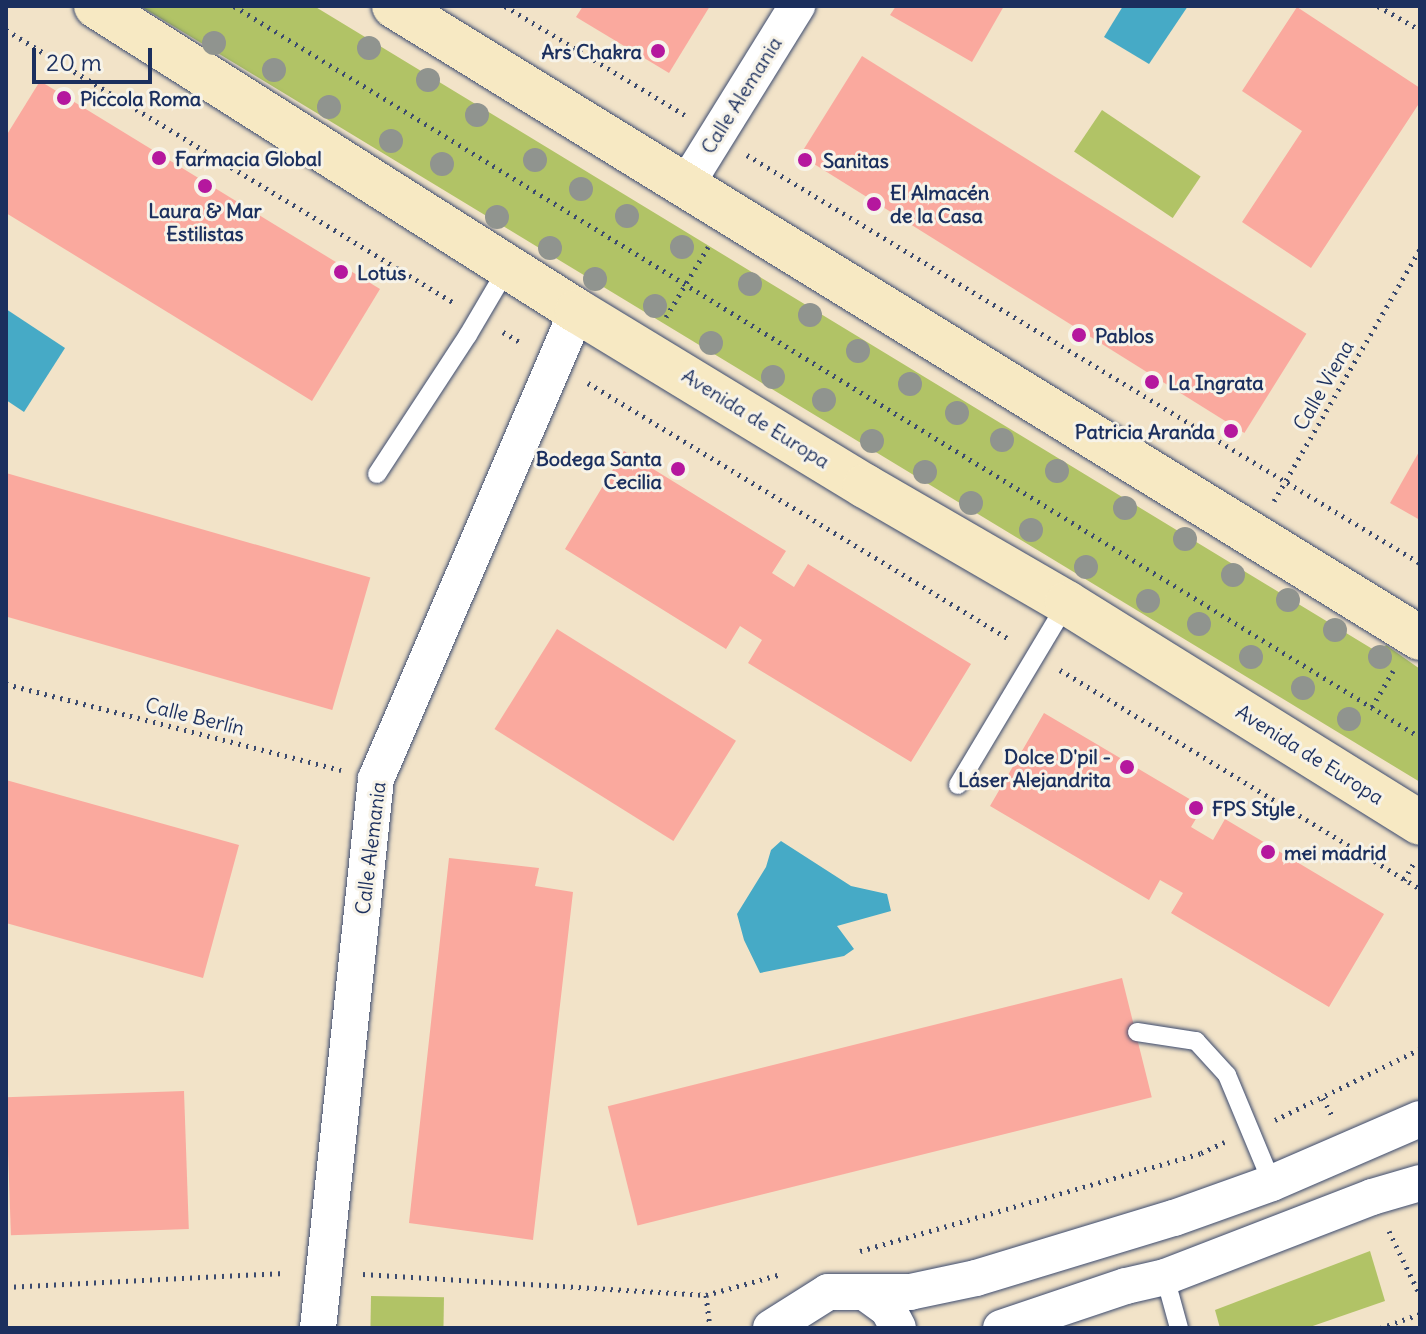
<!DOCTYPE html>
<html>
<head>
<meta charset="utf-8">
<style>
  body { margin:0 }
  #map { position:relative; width:1426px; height:1334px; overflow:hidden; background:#f2e3c8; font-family:Delius,sans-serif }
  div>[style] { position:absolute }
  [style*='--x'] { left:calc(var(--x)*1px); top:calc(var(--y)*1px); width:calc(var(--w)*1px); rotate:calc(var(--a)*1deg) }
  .green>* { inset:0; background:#b1c366; transform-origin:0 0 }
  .water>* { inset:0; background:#46aac6 }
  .building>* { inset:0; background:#faa99e; transform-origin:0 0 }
  .path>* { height:5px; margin-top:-2.5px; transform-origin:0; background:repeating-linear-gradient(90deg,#3b4a6e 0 2px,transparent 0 8px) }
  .roads { filter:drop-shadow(0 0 2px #3b4a6e) drop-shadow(0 0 2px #3b4a6e) }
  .lane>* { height:18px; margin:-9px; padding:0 9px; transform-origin:9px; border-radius:9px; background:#fff }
  .street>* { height:36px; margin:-18px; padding:0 18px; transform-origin:18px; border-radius:18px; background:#fff }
  .secondary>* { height:44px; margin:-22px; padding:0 22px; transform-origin:22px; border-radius:22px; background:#f7e9c3 }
  .trees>* { width:24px; height:24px; margin:-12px; border-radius:50%; background:#90948f }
  .dots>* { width:22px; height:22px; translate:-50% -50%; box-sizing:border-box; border:4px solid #f7f3e8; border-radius:50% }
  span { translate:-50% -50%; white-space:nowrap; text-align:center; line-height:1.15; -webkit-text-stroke:6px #f7f3e8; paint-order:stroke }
  .poi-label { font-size:20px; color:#1b2f5e; font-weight:700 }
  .right { translate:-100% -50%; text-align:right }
  .left { translate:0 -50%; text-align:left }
  .street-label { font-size:20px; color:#1b2f5e }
  .frame { position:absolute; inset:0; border:8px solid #1b2f5e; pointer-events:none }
  .scale { position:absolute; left:32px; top:48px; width:120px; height:36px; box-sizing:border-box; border:4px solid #1b2f5e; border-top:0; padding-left:10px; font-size:24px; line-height:28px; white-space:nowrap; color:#1b2f5e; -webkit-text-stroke:6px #f7f3e8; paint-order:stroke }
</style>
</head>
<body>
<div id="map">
  <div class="green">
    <i style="clip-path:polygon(140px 6px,314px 6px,1379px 653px,1386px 645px,1420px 669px,1420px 782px)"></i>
    <i style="left:1102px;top:110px;width:119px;height:50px;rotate:34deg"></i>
    <i style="clip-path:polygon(1370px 1251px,1385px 1301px,1307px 1328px,1220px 1328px,1215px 1310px)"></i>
    <i style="left:371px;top:1296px;width:73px;height:32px;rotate:1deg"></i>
  </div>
  <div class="water">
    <i style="clip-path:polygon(1123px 6px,1188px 6px,1149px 64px,1104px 37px)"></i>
    <i style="clip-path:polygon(6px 309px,65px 348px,24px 412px,6px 400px)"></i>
    <i style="clip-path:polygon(781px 841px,851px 886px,887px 894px,891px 911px,837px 926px,854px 949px,844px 956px,760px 973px,744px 940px,737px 914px,766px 867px,771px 850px)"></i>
  </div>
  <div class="building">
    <i style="clip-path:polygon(583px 6px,710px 6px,669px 73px,576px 17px)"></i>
    <i style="clip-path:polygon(896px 6px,1004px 6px,972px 62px,890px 15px)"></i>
    <i style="clip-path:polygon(1297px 7px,1420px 88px,1420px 102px,1311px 268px,1242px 222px,1302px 131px,1242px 91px)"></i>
    <i style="left:862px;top:56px;width:524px;height:117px;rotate:32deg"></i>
    <i style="clip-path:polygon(40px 81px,380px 289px,312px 401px,6px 213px,6px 136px)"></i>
    <i style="clip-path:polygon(1420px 450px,1420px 520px,1390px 503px)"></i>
    <i style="clip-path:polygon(624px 451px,786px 551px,772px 573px,794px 587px,808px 564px,971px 664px,911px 762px,748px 663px,762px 640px,740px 626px,726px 649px,565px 549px)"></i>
    <i style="left:6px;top:473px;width:379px;height:138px;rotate:16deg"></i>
    <i style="left:557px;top:629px;width:211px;height:118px;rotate:32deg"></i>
    <i style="clip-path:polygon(1044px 713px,1203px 807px,1191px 827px,1213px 840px,1225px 819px,1384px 914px,1329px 1007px,1171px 913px,1183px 893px,1160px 880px,1149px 900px,990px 806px)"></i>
    <i style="clip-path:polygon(6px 780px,239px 845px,203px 978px,6px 923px)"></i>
    <i style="clip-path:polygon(449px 858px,539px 868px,535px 886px,573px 892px,533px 1240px,409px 1223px)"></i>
    <i style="left:1122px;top:978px;width:123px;height:530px;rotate:76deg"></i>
    <i style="left:184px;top:1091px;width:138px;height:178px;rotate:88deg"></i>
  </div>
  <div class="path">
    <i style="--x:234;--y:6;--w:1393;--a:31.65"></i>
    <i style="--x:505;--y:6;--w:210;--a:31.2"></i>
    <i style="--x:1378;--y:6;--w:48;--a:29.7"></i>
    <i style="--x:6;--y:30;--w:527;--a:31.34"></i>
    <i style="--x:747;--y:155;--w:787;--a:31.23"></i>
    <i style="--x:666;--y:317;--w:82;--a:-59"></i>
    <i style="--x:503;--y:332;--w:21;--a:31"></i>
    <i style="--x:588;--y:383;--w:494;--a:31.3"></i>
    <i style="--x:1274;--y:501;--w:291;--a:-59.9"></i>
    <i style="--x:1060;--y:670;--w:421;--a:31.3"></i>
    <i style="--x:6;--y:684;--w:346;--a:14.4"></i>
    <i style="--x:1372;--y:707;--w:42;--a:-59.7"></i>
    <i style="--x:1404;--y:880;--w:20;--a:-60"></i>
    <i style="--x:1323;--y:1098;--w:22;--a:63"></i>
    <i style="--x:1275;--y:1120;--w:161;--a:-26.1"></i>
    <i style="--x:1389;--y:1231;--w:71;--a:64.2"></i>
    <i style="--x:860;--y:1251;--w:355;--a:-16"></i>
    <i style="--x:1201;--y:1153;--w:26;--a:-25"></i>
    <i style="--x:363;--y:1274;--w:344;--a:3.5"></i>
    <i style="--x:706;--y:1295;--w:78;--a:-15.6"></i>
    <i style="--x:6;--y:1287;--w:279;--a:-2.9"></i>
    <i style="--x:706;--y:1295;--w:33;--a:83"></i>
    <i style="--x:1380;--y:1328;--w:42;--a:-19.3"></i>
  </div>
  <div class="roads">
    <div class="lane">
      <i style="--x:377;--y:474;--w:166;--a:-56.8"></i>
      <i style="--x:468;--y:335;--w:79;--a:-59.5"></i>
      <i style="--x:958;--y:785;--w:212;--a:-59.1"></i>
      <i style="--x:1137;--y:1032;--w:60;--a:8.7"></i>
      <i style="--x:1196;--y:1041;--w:46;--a:47.6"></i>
      <i style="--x:1227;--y:1075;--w:117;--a:67.4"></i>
      <i style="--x:1165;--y:1277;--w:53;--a:74.6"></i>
    </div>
    <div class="street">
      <i style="--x:686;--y:185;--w:211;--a:-58.2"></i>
      <i style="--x:867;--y:1294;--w:26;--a:36"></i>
      <i style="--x:888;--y:1309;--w:21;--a:62"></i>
      <i style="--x:318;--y:1328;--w:552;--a:-83.97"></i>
      <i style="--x:376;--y:779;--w:509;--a:-66.76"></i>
      <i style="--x:771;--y:1328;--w:67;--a:-32.3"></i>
      <i style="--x:828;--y:1292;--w:82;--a:0"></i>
      <i style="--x:910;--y:1292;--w:67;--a:-12"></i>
      <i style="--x:976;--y:1278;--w:207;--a:-16.9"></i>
      <i style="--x:1174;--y:1218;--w:104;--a:-19.7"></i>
      <i style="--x:1272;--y:1183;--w:161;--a:-23.4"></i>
      <i style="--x:1001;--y:1328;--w:132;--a:-18.6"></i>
      <i style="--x:1126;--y:1286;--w:40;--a:-13"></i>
      <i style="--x:1165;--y:1277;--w:222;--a:-21.1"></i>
      <i style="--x:1372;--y:1197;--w:50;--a:-16.3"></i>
    </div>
    <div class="secondary">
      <i style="--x:96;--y:6;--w:570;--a:32.38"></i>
      <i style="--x:577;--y:311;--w:337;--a:31.3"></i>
      <i style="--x:865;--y:486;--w:233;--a:30.1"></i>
      <i style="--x:1067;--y:603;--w:416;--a:31.9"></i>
      <i style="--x:394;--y:6;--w:1205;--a:31.63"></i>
    </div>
  </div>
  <div class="trees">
    <i style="left:214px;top:43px"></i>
    <i style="left:369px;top:48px"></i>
    <i style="left:274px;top:70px"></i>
    <i style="left:428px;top:80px"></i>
    <i style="left:329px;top:107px"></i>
    <i style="left:477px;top:115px"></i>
    <i style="left:391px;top:141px"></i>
    <i style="left:535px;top:160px"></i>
    <i style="left:442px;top:164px"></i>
    <i style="left:581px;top:189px"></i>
    <i style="left:627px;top:216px"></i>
    <i style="left:497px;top:217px"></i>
    <i style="left:682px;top:247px"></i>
    <i style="left:550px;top:248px"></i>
    <i style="left:595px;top:279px"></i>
    <i style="left:750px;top:284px"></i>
    <i style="left:655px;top:306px"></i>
    <i style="left:810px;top:315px"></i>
    <i style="left:711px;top:343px"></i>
    <i style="left:858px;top:351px"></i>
    <i style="left:773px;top:377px"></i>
    <i style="left:910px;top:384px"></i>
    <i style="left:824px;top:400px"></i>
    <i style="left:957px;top:413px"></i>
    <i style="left:1002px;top:440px"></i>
    <i style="left:872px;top:441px"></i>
    <i style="left:1057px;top:471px"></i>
    <i style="left:925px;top:472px"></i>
    <i style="left:971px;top:503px"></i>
    <i style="left:1125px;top:508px"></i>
    <i style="left:1031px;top:530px"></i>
    <i style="left:1185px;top:539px"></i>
    <i style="left:1086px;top:567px"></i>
    <i style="left:1233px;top:575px"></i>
    <i style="left:1288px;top:600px"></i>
    <i style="left:1148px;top:601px"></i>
    <i style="left:1199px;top:624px"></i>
    <i style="left:1335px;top:630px"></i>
    <i style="left:1251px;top:657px"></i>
    <i style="left:1380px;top:657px"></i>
    <i style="left:1303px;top:688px"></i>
    <i style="left:1349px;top:719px"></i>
  </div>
  <div class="dots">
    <i style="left:658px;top:51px;background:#b5179e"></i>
    <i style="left:64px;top:98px;background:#b5179e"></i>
    <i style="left:159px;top:158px;background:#b5179e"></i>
    <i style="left:805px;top:160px;background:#b5179e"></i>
    <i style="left:205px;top:186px;background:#b5179e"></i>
    <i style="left:874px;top:204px;background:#b5179e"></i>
    <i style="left:341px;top:272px;background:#b5179e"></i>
    <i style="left:1079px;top:335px;background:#b5179e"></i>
    <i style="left:1152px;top:382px;background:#b5179e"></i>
    <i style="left:1231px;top:431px;background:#b5179e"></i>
    <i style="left:678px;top:469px;background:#b5179e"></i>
    <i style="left:1127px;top:767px;background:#b5179e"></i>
    <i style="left:1196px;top:808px;background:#b5179e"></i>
    <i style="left:1268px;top:852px;background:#b5179e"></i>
  </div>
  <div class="poi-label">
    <span class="right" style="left:642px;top:51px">Ars Chakra</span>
    <span class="left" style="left:80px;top:98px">Piccola Roma</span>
    <span class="left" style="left:175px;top:158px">Farmacia Global</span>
    <span class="left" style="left:823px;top:160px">Sanitas</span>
    <span class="left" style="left:890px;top:204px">El Almacén<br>de la Casa</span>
    <span style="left:205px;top:222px">Laura &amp; Mar<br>Estilistas</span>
    <span class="left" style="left:357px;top:272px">Lotus</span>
    <span class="left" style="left:1095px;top:335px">Pablos</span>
    <span class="left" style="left:1168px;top:382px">La Ingrata</span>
    <span class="right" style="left:1215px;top:431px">Patricia Aranda</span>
    <span class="right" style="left:662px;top:470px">Bodega Santa<br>Cecilia</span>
    <span class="right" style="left:1111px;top:768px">Dolce D'pil -<br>Láser Alejandrita</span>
    <span class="left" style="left:1212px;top:808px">FPS Style</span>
    <span class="left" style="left:1284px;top:852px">mei madrid</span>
  </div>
  <div class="street-label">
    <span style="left:741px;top:95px;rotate:-58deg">Calle Alemania</span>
    <span style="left:1323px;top:385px;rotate:-60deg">Calle Viena</span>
    <span style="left:756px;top:418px;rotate:32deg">Avenida de Europa</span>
    <span style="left:195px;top:716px;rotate:14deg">Calle Berlín</span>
    <span style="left:1310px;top:754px;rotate:32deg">Avenida de Europa</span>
    <span style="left:370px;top:848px;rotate:-83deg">Calle Alemania</span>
  </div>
  <div class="frame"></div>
  <div class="scale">20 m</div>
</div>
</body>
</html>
